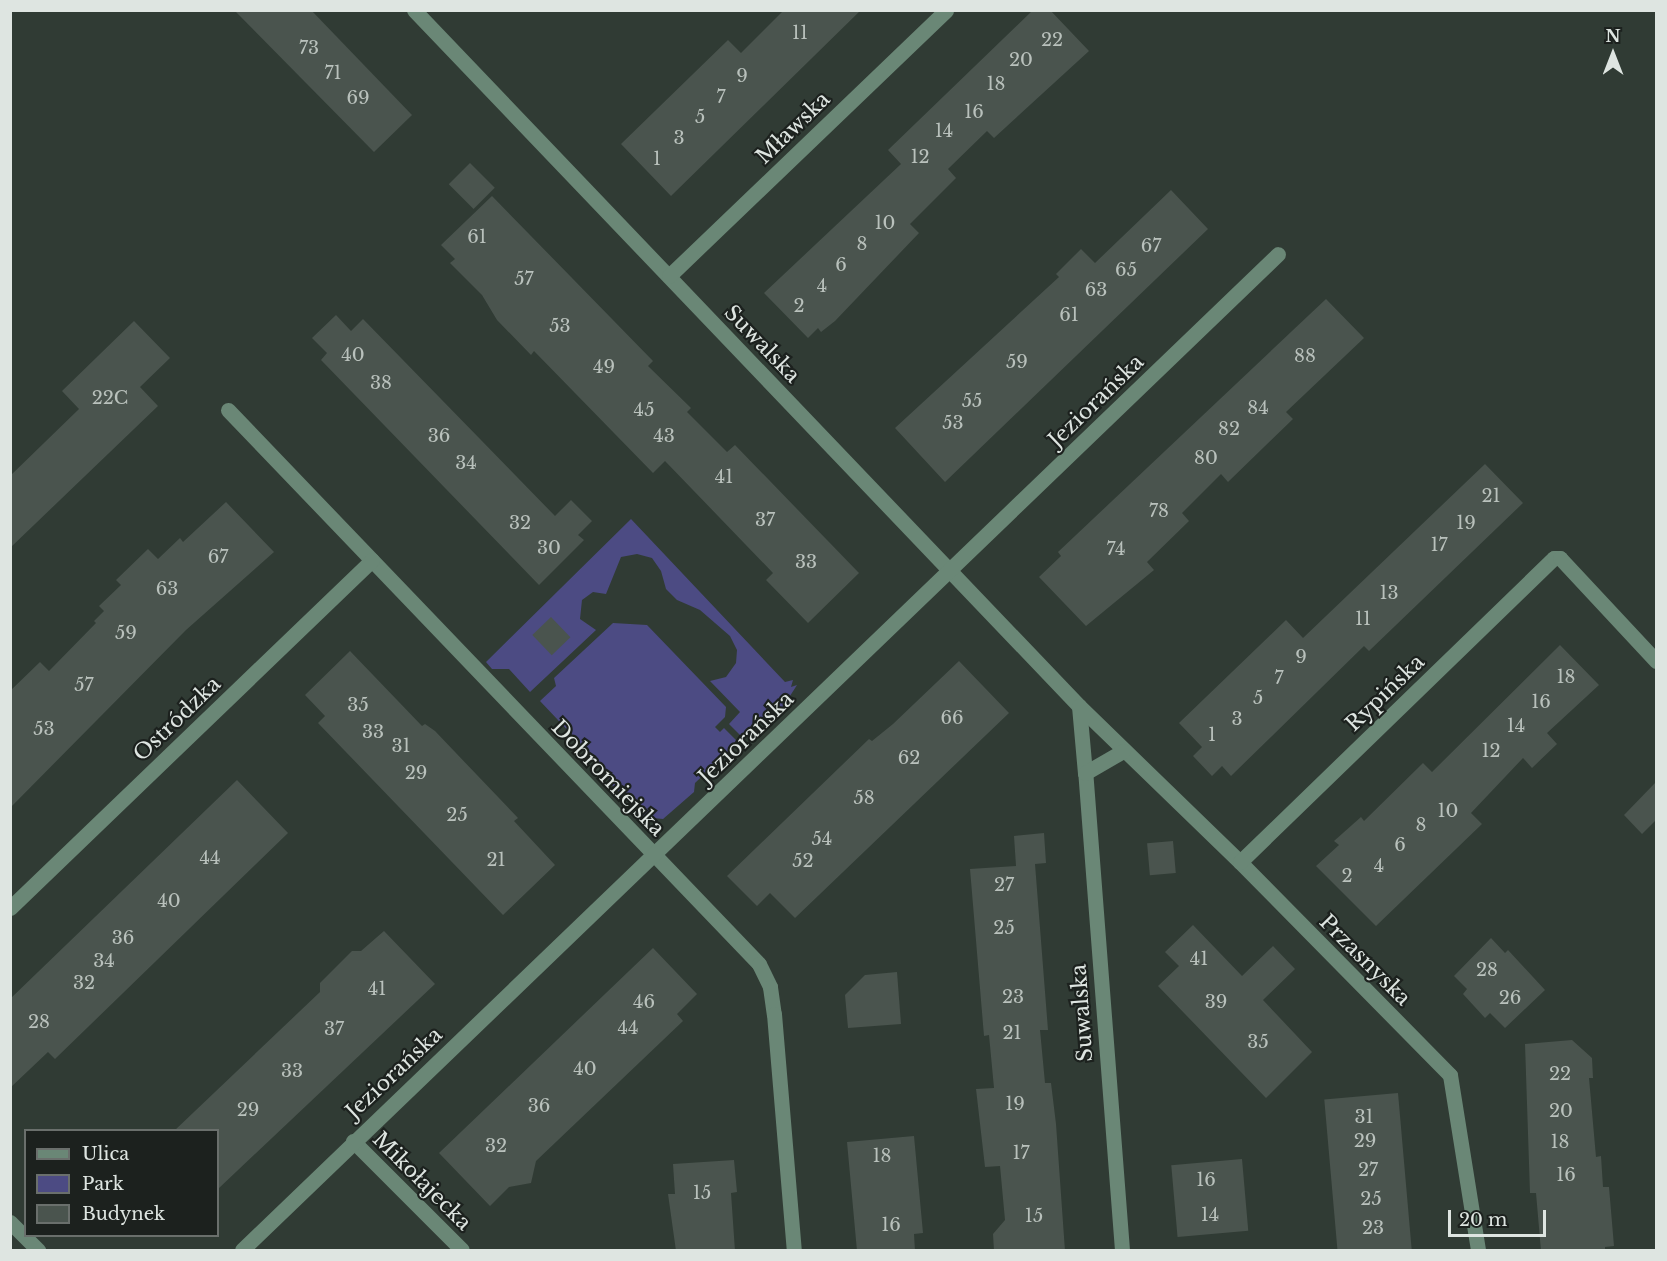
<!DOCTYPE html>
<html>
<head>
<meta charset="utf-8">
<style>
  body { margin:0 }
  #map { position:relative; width:1667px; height:1261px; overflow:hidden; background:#303b34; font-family:"Libre Baskerville",serif }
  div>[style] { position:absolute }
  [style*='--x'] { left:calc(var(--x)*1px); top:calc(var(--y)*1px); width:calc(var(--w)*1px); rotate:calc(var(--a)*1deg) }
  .green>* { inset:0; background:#4c4b83 }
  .building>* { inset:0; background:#4a544e; transform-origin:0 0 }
  .minor>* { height:15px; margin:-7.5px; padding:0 7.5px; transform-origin:7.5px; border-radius:7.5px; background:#6a8776 }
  span { translate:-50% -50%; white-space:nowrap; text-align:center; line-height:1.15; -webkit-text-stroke:4.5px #1c211e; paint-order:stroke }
  .number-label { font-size:18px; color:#b9c1bc }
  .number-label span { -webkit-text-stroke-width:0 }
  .street-label { font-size:21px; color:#dee5e1 }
  .frame { position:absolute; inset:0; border:12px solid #dee5e1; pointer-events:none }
  .legend { position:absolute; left:24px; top:1129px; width:195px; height:108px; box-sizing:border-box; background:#1c211e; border:2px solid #6a6f6c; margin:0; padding:8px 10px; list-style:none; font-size:18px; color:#dee5e1 }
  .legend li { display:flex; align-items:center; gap:12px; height:30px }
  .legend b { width:30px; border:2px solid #6a6f6c }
  .north { position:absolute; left:1583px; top:24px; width:60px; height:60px; -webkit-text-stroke:4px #1c211e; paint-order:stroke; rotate:0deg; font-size:16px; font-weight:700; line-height:24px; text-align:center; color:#dee5e1 }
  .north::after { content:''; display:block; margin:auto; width:21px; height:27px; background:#dee5e1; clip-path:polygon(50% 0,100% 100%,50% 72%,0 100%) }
  .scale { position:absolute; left:1448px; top:1210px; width:98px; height:27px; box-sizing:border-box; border:3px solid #dee5e1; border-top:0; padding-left:8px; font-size:18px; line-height:21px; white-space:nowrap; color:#dee5e1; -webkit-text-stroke:4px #1c211e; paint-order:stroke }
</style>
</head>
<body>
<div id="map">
  <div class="green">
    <i style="clip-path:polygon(631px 519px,785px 682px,793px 680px,791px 687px,797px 685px,783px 707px,774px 707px,742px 737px,729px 724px,740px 712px,710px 681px,726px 677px,736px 663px,737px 650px,730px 636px,700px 610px,677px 600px,666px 589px,661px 571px,652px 558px,637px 554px,621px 557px,606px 594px,593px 592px,582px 600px,580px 619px,596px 630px,530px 692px,509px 669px,492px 669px,486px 662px)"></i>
    <i style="clip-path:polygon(613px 623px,647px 625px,726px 707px,725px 717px,715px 727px,720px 732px,724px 728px,738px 742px,695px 783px,694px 792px,663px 819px,643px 817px,609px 782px,609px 774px,540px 701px,556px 686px,554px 678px)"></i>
  </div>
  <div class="building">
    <i style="clip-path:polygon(234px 10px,311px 10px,412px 115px,374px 152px)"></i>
    <i style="clip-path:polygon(784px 10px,861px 10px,671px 196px,621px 144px,728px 40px,741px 53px)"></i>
    <i style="clip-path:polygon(1033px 10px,1050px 10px,1089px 51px,994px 138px,987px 131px,948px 169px,956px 178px,910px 224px,919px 233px,835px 321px,821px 332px,818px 328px,808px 338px,764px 293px,901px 164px,888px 150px)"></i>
    <i style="left:470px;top:163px;width:35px;height:30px;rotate:45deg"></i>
    <i style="clip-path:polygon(1171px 190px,1208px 229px,945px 482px,895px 428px,1059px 277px,1056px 274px,1081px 249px,1095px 263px)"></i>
    <i style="clip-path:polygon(492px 196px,653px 361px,648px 366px,691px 408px,687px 412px,727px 452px,735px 445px,859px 573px,808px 623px,766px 580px,773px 573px,665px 461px,653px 473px,534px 351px,531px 355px,497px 320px,482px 295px,450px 263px,455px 259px,441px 245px)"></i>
    <i style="clip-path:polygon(1326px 299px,1364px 338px,1286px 412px,1293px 419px,1228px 482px,1221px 474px,1182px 513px,1189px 521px,1147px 562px,1154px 570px,1086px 626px,1039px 577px,1061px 556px,1058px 552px)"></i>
    <i style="clip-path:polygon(336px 315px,351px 331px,363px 319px,555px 516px,571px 500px,592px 521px,578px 535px,584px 540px,539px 585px,321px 360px,327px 353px,312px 338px)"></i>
    <i style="clip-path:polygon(134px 321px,170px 358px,140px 387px,158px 406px,10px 548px,10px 476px,79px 409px,62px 391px)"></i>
    <i style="clip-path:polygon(1485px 464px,1523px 503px,1369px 651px,1364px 646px,1231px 776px,1222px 766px,1212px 776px,1193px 756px,1202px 747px,1179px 723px,1286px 620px,1303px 638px)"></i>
    <i style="clip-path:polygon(226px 502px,274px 552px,186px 630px,10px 808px,10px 691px,40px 662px,49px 671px,96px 623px,94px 621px,104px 611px,99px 606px,121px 585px,116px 580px,148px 549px,158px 559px,180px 538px,183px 542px)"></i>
    <i style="left:551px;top:617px;width:28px;height:26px;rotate:46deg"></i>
    <i style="clip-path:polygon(1560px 645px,1599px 685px,1547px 733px,1557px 744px,1532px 768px,1523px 758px,1471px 813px,1482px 824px,1376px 926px,1316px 866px,1339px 845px,1334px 841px,1361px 817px,1364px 821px,1423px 763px,1432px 772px)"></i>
    <i style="clip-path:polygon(350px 651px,422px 726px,425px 724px,435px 731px,518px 818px,514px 821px,555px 865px,503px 915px,318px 723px,325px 716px,305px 695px)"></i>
    <i style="clip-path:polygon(959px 661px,1009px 713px,795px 918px,770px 893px,757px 906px,727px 876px,869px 739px,872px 741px,893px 724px)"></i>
    <i style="clip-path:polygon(237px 780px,288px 833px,55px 1059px,48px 1052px,10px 1088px,10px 999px)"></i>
    <i style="clip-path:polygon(1656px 782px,1656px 820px,1642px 834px,1624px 815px)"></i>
    <i style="clip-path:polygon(1044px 833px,1046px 863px,1035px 864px,1048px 1030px,1040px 1030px,1045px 1083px,1051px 1083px,1056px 1124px,1065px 1251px,994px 1251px,993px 1234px,1005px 1220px,1000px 1166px,985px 1167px,976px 1089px,994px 1088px,989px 1035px,984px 1036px,970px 869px,1016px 866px,1014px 836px)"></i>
    <i style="left:1173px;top:841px;width:32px;height:26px;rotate:85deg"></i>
    <i style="clip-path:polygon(1193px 925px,1242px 976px,1273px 946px,1295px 969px,1263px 1000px,1312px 1052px,1266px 1098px,1158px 986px,1179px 966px,1165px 952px)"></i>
    <i style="clip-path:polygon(384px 931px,435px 984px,218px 1189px,218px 1131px,174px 1131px,320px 992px,320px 983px,352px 951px,361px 951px)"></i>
    <i style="clip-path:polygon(1491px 938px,1505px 953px,1508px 950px,1545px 990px,1505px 1028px,1490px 1013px,1485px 1018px,1463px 994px,1467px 989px,1454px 976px)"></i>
    <i style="clip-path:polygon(653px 948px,697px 994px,677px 1014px,683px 1021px,536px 1161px,531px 1183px,509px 1187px,490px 1206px,439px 1153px)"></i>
    <i style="clip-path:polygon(897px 972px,901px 1024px,848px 1028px,845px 995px,865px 975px)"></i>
    <i style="clip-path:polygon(1572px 1040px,1592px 1058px,1593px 1078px,1589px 1078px,1596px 1157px,1601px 1156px,1603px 1187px,1609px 1187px,1614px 1246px,1605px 1247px,1605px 1251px,1541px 1251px,1536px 1193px,1530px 1193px,1525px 1044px)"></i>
    <i style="left:1398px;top:1093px;width:159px;height:74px;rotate:85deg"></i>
    <i style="clip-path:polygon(914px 1136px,923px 1233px,914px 1234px,915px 1251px,857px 1251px,847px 1142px)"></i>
    <i style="left:1242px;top:1159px;width:72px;height:71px;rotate:85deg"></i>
    <i style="clip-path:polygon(734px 1160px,737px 1192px,731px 1193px,735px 1251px,676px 1251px,668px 1194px,675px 1194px,673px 1164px)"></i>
  </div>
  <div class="minor">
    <i style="--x:414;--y:10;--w:963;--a:46.3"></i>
    <i style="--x:1079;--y:706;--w:67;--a:84.9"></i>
    <i style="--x:669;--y:276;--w:384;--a:-43.8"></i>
    <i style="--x:228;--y:410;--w:767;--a:46.21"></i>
    <i style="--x:759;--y:964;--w:25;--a:64"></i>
    <i style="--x:770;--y:987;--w:27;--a:82"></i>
    <i style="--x:774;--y:1014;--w:237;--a:85.2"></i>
    <i style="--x:1079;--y:706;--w:224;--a:44.1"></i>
    <i style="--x:1240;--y:862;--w:299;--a:45.4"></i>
    <i style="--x:1450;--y:1075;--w:177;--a:80.9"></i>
    <i style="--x:1240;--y:862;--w:437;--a:-44.1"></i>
    <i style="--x:1554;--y:558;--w:6;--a:0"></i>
    <i style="--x:1560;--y:558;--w:141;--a:47"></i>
    <i style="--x:10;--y:908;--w:502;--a:-43.87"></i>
    <i style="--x:353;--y:1141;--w:154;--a:45"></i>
    <i style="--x:10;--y:1222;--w:40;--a:45"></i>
    <i style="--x:242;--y:1250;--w:1437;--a:-43.87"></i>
    <i style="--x:1122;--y:1250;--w:478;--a:-94.4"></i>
    <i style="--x:1085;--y:773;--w:44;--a:-30.1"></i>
  </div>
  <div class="number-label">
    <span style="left:800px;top:33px">11</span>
    <span style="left:1052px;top:40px">22</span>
    <span style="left:309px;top:48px">73</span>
    <span style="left:1021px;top:60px">20</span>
    <span style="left:333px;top:73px">71</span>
    <span style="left:742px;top:76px">9</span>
    <span style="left:996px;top:84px">18</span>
    <span style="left:721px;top:97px">7</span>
    <span style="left:358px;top:98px">69</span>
    <span style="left:974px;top:112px">16</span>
    <span style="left:700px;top:117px">5</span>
    <span style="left:944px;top:131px">14</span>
    <span style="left:679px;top:138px">3</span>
    <span style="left:920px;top:157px">12</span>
    <span style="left:657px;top:159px">1</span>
    <span style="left:885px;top:223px">10</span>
    <span style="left:477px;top:237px">61</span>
    <span style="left:862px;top:244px">8</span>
    <span style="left:1151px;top:246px">67</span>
    <span style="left:841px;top:265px">6</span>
    <span style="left:1126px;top:270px">65</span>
    <span style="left:524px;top:279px">57</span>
    <span style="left:822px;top:286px">4</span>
    <span style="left:1096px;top:290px">63</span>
    <span style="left:799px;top:306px">2</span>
    <span style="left:1069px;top:315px">61</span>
    <span style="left:560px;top:326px">53</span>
    <span style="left:353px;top:355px">40</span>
    <span style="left:1305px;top:356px">88</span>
    <span style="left:1017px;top:362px">59</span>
    <span style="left:604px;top:367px">49</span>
    <span style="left:381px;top:383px">38</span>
    <span style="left:110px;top:398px">22C</span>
    <span style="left:972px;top:401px">55</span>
    <span style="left:1258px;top:408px">84</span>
    <span style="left:644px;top:410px">45</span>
    <span style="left:953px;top:423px">53</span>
    <span style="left:1229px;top:429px">82</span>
    <span style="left:439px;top:436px">36</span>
    <span style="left:664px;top:436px">43</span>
    <span style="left:1206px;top:458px">80</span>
    <span style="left:466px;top:463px">34</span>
    <span style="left:724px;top:477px">41</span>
    <span style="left:1491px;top:496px">21</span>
    <span style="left:1159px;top:511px">78</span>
    <span style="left:765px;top:520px">37</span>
    <span style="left:520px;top:523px">32</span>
    <span style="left:1466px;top:523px">19</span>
    <span style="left:1439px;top:545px">17</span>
    <span style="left:549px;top:548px">30</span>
    <span style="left:1116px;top:549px">74</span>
    <span style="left:218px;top:557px">67</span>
    <span style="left:806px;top:562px">33</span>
    <span style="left:167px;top:589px">63</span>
    <span style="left:1389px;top:593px">13</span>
    <span style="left:1363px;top:619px">11</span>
    <span style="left:126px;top:633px">59</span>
    <span style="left:1301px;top:657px">9</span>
    <span style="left:1566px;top:677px">18</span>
    <span style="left:1279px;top:678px">7</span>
    <span style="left:84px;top:685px">57</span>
    <span style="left:1258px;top:698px">5</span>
    <span style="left:1541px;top:702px">16</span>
    <span style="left:358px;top:705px">35</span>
    <span style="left:952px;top:718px">66</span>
    <span style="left:1237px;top:719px">3</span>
    <span style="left:1516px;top:726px">14</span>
    <span style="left:44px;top:729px">53</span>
    <span style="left:373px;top:732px">33</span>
    <span style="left:1212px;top:735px">1</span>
    <span style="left:401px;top:746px">31</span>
    <span style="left:1491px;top:751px">12</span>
    <span style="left:909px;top:758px">62</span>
    <span style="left:416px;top:773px">29</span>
    <span style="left:864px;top:798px">58</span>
    <span style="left:1448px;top:811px">10</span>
    <span style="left:457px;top:815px">25</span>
    <span style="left:1421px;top:825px">8</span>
    <span style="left:822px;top:839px">54</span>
    <span style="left:1400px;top:845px">6</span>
    <span style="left:210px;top:858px">44</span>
    <span style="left:496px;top:860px">21</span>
    <span style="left:803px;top:861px">52</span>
    <span style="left:1379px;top:866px">4</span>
    <span style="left:1347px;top:876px">2</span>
    <span style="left:1004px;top:885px">27</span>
    <span style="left:169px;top:901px">40</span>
    <span style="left:1004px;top:928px">25</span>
    <span style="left:123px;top:938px">36</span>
    <span style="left:1199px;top:959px">41</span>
    <span style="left:104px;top:961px">34</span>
    <span style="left:1487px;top:970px">28</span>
    <span style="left:84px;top:983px">32</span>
    <span style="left:377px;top:989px">41</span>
    <span style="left:1013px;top:997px">23</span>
    <span style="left:1510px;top:998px">26</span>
    <span style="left:644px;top:1002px">46</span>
    <span style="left:1216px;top:1002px">39</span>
    <span style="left:39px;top:1022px">28</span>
    <span style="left:628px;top:1028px">44</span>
    <span style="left:334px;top:1029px">37</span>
    <span style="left:1012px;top:1033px">21</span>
    <span style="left:1258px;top:1042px">35</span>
    <span style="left:585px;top:1069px">40</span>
    <span style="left:292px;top:1071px">33</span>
    <span style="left:1560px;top:1074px">22</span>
    <span style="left:1015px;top:1104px">19</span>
    <span style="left:539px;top:1106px">36</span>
    <span style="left:248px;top:1110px">29</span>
    <span style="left:1561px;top:1111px">20</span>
    <span style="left:1364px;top:1117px">31</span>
    <span style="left:1365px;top:1141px">29</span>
    <span style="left:1560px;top:1142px">18</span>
    <span style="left:496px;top:1146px">32</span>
    <span style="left:1021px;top:1153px">17</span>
    <span style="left:882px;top:1156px">18</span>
    <span style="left:1368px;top:1170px">27</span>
    <span style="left:1566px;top:1175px">16</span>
    <span style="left:1206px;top:1180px">16</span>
    <span style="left:702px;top:1193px">15</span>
    <span style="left:1371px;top:1199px">25</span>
    <span style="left:1210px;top:1215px">14</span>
    <span style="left:1034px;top:1216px">15</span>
    <span style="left:891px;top:1225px">16</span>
    <span style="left:1373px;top:1228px">23</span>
  </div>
  <div class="street-label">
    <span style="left:793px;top:128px;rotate:-44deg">Mławska</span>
    <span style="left:762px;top:344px;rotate:46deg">Suwalska</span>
    <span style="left:1096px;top:401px;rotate:-44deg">Jeziorańska</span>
    <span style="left:1385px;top:693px;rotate:-44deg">Rypińska</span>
    <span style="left:177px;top:719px;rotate:-44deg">Ostródzka</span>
    <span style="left:746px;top:738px;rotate:-44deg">Jeziorańska</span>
    <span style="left:608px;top:778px;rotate:46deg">Dobromiejska</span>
    <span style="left:1365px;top:960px;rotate:45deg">Przasnyska</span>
    <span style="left:1082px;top:1013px;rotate:-94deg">Suwalska</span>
    <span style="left:394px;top:1073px;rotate:-43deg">Jeziorańska</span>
    <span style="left:422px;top:1181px;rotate:45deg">Mikołajecka</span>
  </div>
  <div class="frame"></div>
  <ul class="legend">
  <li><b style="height:8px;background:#6a8776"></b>Ulica</li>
  <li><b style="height:16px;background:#4c4b83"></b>Park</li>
  <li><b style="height:16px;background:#4a544e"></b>Budynek</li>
  </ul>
  <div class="north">N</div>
  <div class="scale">20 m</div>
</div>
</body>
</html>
